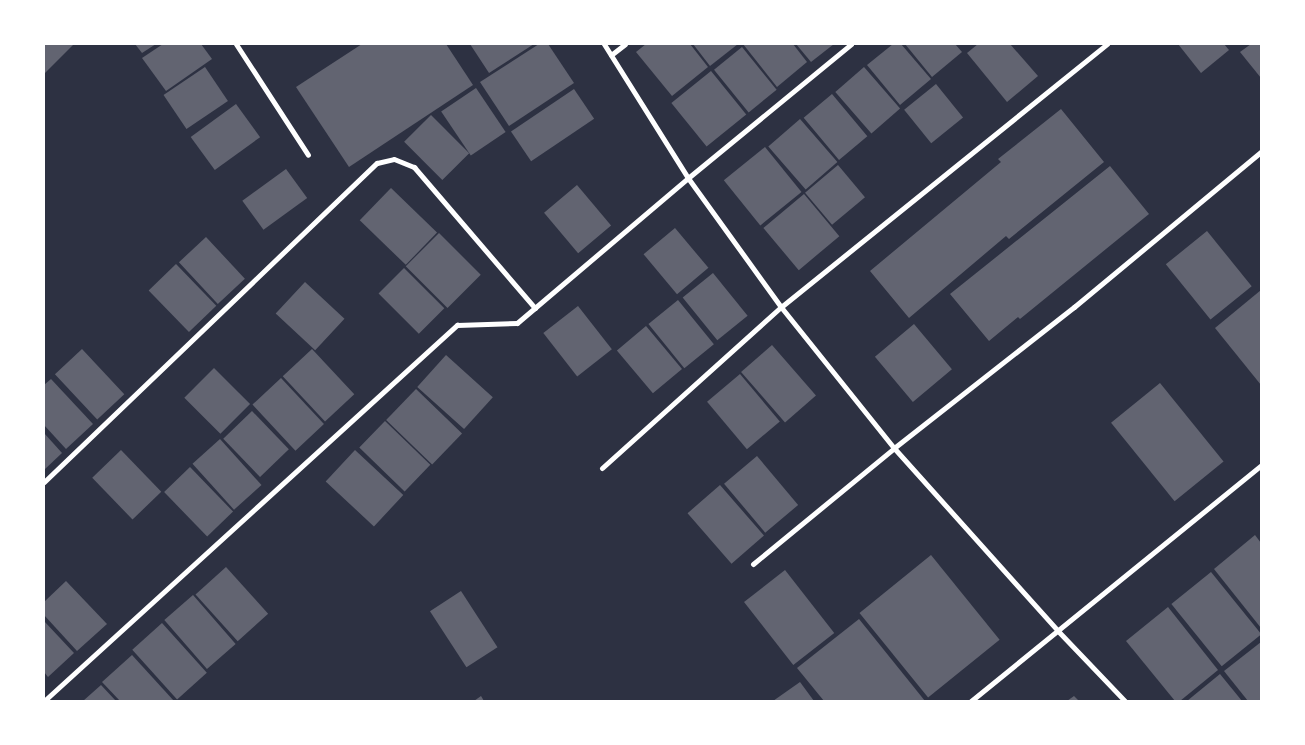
<!DOCTYPE html>
<html>
<head>
<meta charset="utf-8">
<style>
  body { margin:0 }
  #map { position:relative; width:1305px; height:745px; overflow:hidden; background:#2d3142; font-family:"Space Grotesk",sans-serif }
  div>[style] { position:absolute }
  [style*='--x'] { left:calc(var(--x)*1px); top:calc(var(--y)*1px); width:calc(var(--w)*1px); rotate:calc(var(--a)*1deg) }
  .building>* { inset:0; background:#626471; transform-origin:0 0 }
  .minor>* { height:5px; margin:-2.5px; padding:0 2.5px; transform-origin:2.5px; border-radius:2.5px; background:#fff }
  span { translate:-50% -50%; white-space:nowrap; text-align:center; line-height:1.15; -webkit-text-stroke:4px #fff; paint-order:stroke }
  .frame { position:absolute; inset:0; border:45px solid #fff; pointer-events:none }
</style>
</head>
<body>
<div id="map">
  <div class="building">
    <i style="clip-path:polygon(44px 44px,74px 44px,44px 74px)"></i>
    <i style="clip-path:polygon(135px 44px,156px 44px,142px 53px)"></i>
    <i style="clip-path:polygon(163px 44px,201px 44px,212px 59px,166px 91px,142px 58px)"></i>
    <i style="clip-path:polygon(362px 44px,446px 44px,473px 85px,349px 167px,296px 87px)"></i>
    <i style="clip-path:polygon(470px 44px,534px 44px,489px 73px)"></i>
    <i style="clip-path:polygon(539px 44px,548px 44px,574px 83px,509px 126px,480px 82px)"></i>
    <i style="clip-path:polygon(646px 44px,690px 44px,708px 67px,672px 96px,636px 52px)"></i>
    <i style="clip-path:polygon(693px 44px,738px 44px,710px 66px)"></i>
    <i style="clip-path:polygon(743px 44px,793px 44px,807px 62px,777px 87px)"></i>
    <i style="clip-path:polygon(796px 44px,834px 44px,811px 62px)"></i>
    <i style="clip-path:polygon(893px 44px,901px 44px,931px 79px,900px 105px,867px 65px)"></i>
    <i style="clip-path:polygon(905px 44px,955px 44px,962px 52px,932px 77px)"></i>
    <i style="clip-path:polygon(978px 44px,1010px 44px,1038px 76px,1007px 102px,967px 53px)"></i>
    <i style="clip-path:polygon(1178px 44px,1224px 44px,1229px 50px,1201px 73px)"></i>
    <i style="clip-path:polygon(1251px 44px,1261px 44px,1261px 78px,1240px 52px)"></i>
    <i style="left:742px;top:47px;width:55px;height:36px;rotate:51deg"></i>
    <i style="left:205px;top:67px;width:41px;height:50px;rotate:56deg"></i>
    <i style="left:864px;top:67px;width:55px;height:38px;rotate:49deg"></i>
    <i style="left:711px;top:71px;width:56px;height:51px;rotate:51deg"></i>
    <i style="left:936px;top:84px;width:43px;height:41px;rotate:51deg"></i>
    <i style="left:476px;top:88px;width:53px;height:42px;rotate:56deg"></i>
    <i style="left:574px;top:89px;width:36px;height:76px;rotate:56deg"></i>
    <i style="left:832px;top:94px;width:55px;height:37px;rotate:50deg"></i>
    <i style="left:236px;top:104px;width:41px;height:56px;rotate:54deg"></i>
    <i style="clip-path:polygon(1061px 109px,1104px 162px,1009px 239px,1006px 236px,909px 318px,870px 271px,1001px 162px,998px 159px)"></i>
    <i style="left:431px;top:115px;width:54px;height:38px;rotate:45deg"></i>
    <i style="left:800px;top:119px;width:57px;height:42px;rotate:49deg"></i>
    <i style="left:765px;top:147px;width:58px;height:53px;rotate:51deg"></i>
    <i style="left:838px;top:165px;width:42px;height:43px;rotate:50deg"></i>
    <i style="clip-path:polygon(1110px 166px,1149px 214px,1020px 319px,1018px 317px,989px 341px,950px 294px)"></i>
    <i style="left:286px;top:169px;width:36px;height:54px;rotate:54deg"></i>
    <i style="left:577px;top:185px;width:53px;height:43px;rotate:50deg"></i>
    <i style="left:391px;top:188px;width:64px;height:45px;rotate:44deg"></i>
    <i style="left:804px;top:194px;width:55px;height:53px;rotate:50deg"></i>
    <i style="left:675px;top:228px;width:52px;height:41px;rotate:50deg"></i>
    <i style="left:1207px;top:231px;width:71px;height:53px;rotate:51deg"></i>
    <i style="left:439px;top:233px;width:59px;height:47px;rotate:45deg"></i>
    <i style="left:206px;top:237px;width:57px;height:37px;rotate:47deg"></i>
    <i style="left:176px;top:264px;width:58px;height:38px;rotate:46deg"></i>
    <i style="left:404px;top:268px;width:57px;height:36px;rotate:45deg"></i>
    <i style="left:713px;top:273px;width:55px;height:39px;rotate:51deg"></i>
    <i style="left:305px;top:282px;width:54px;height:43px;rotate:43deg"></i>
    <i style="clip-path:polygon(1261px 290px,1261px 385px,1215px 328px)"></i>
    <i style="left:678px;top:300px;width:57px;height:38px;rotate:51deg"></i>
    <i style="left:578px;top:306px;width:55px;height:44px;rotate:52deg"></i>
    <i style="left:914px;top:324px;width:59px;height:51px;rotate:50deg"></i>
    <i style="left:646px;top:326px;width:56px;height:38px;rotate:50deg"></i>
    <i style="left:772px;top:345px;width:67px;height:41px;rotate:49deg"></i>
    <i style="left:82px;top:349px;width:62px;height:37px;rotate:47deg"></i>
    <i style="left:312px;top:349px;width:62px;height:40px;rotate:47deg"></i>
    <i style="left:446px;top:355px;width:63px;height:43px;rotate:42deg"></i>
    <i style="left:214px;top:368px;width:51px;height:42px;rotate:45deg"></i>
    <i style="left:740px;top:374px;width:62px;height:43px;rotate:50deg"></i>
    <i style="left:281px;top:378px;width:63px;height:39px;rotate:47deg"></i>
    <i style="clip-path:polygon(51px 379px,93px 424px,66px 449px,44px 425px,44px 385px)"></i>
    <i style="left:1160px;top:383px;width:101px;height:63px;rotate:51deg"></i>
    <i style="left:416px;top:389px;width:64px;height:43px;rotate:44deg"></i>
    <i style="left:252px;top:411px;width:53px;height:40px;rotate:46deg"></i>
    <i style="left:385px;top:421px;width:63px;height:37px;rotate:44deg"></i>
    <i style="clip-path:polygon(44px 433px,62px 453px,44px 470px)"></i>
    <i style="left:220px;top:439px;width:62px;height:37px;rotate:48deg"></i>
    <i style="left:121px;top:450px;width:58px;height:40px;rotate:46deg"></i>
    <i style="left:355px;top:450px;width:66px;height:43px;rotate:43deg"></i>
    <i style="left:757px;top:456px;width:64px;height:43px;rotate:50deg"></i>
    <i style="left:190px;top:467px;width:62px;height:36px;rotate:46deg"></i>
    <i style="left:720px;top:485px;width:67px;height:43px;rotate:49deg"></i>
    <i style="clip-path:polygon(1255px 535px,1261px 543px,1261px 628px,1214px 569px)"></i>
    <i style="left:931px;top:555px;width:109px;height:92px;rotate:51deg"></i>
    <i style="left:226px;top:567px;width:63px;height:41px;rotate:48deg"></i>
    <i style="left:785px;top:570px;width:80px;height:52px;rotate:52deg"></i>
    <i style="left:1211px;top:572px;width:80px;height:51px;rotate:51deg"></i>
    <i style="clip-path:polygon(66px 581px,107px 624px,77px 651px,44px 615px,44px 602px)"></i>
    <i style="left:461px;top:591px;width:67px;height:37px;rotate:57deg"></i>
    <i style="left:193px;top:595px;width:65px;height:38px;rotate:49deg"></i>
    <i style="clip-path:polygon(1168px 607px,1218px 670px,1180px 701px,1175px 701px,1126px 641px)"></i>
    <i style="clip-path:polygon(859px 619px,925px 701px,824px 701px,797px 668px)"></i>
    <i style="clip-path:polygon(44px 621px,74px 653px,48px 677px,44px 672px)"></i>
    <i style="left:162px;top:623px;width:67px;height:40px;rotate:48deg"></i>
    <i style="clip-path:polygon(1261px 642px,1261px 701px,1248px 701px,1224px 671px)"></i>
    <i style="clip-path:polygon(132px 655px,174px 701px,120px 701px,102px 682px)"></i>
    <i style="clip-path:polygon(1220px 674px,1242px 701px,1187px 701px)"></i>
    <i style="clip-path:polygon(800px 682px,814px 701px,773px 701px)"></i>
    <i style="clip-path:polygon(101px 685px,116px 701px,83px 701px)"></i>
    <i style="clip-path:polygon(481px 696px,484px 701px,474px 701px)"></i>
    <i style="clip-path:polygon(1074px 696px,1079px 701px,1067px 701px)"></i>
  </div>
  <div class="minor">
    <i style="--x:236;--y:44;--w:132;--a:57"></i>
    <i style="--x:604;--y:44;--w:158;--a:57.9"></i>
    <i style="--x:688;--y:178;--w:159;--a:54.2"></i>
    <i style="--x:781;--y:307;--w:181;--a:51.3"></i>
    <i style="--x:894;--y:448;--w:246;--a:48.1"></i>
    <i style="--x:1058;--y:631;--w:97;--a:46.3"></i>
    <i style="--x:611;--y:55;--w:18;--a:-38"></i>
    <i style="--x:602;--y:468;--w:241;--a:-42"></i>
    <i style="--x:781;--y:307;--w:419;--a:-38.9"></i>
    <i style="--x:44;--y:482;--w:461;--a:-43.8"></i>
    <i style="--x:377;--y:163;--w:17;--a:-13"></i>
    <i style="--x:394;--y:159;--w:22;--a:22"></i>
    <i style="--x:414;--y:167;--w:186;--a:49.4"></i>
    <i style="--x:753;--y:564;--w:183;--a:-39.4"></i>
    <i style="--x:894;--y:448;--w:229;--a:-38.1"></i>
    <i style="--x:1074;--y:307;--w:243;--a:-39.7"></i>
    <i style="--x:44;--y:701;--w:559;--a:-42.32"></i>
    <i style="--x:457;--y:325;--w:60;--a:-1.9"></i>
    <i style="--x:517;--y:323;--w:224;--a:-40.3"></i>
    <i style="--x:688;--y:178;--w:211;--a:-39.4"></i>
    <i style="--x:971;--y:701;--w:374;--a:-39.1"></i>
  </div>
  <div class="frame"></div>
</div>
</body>
</html>
